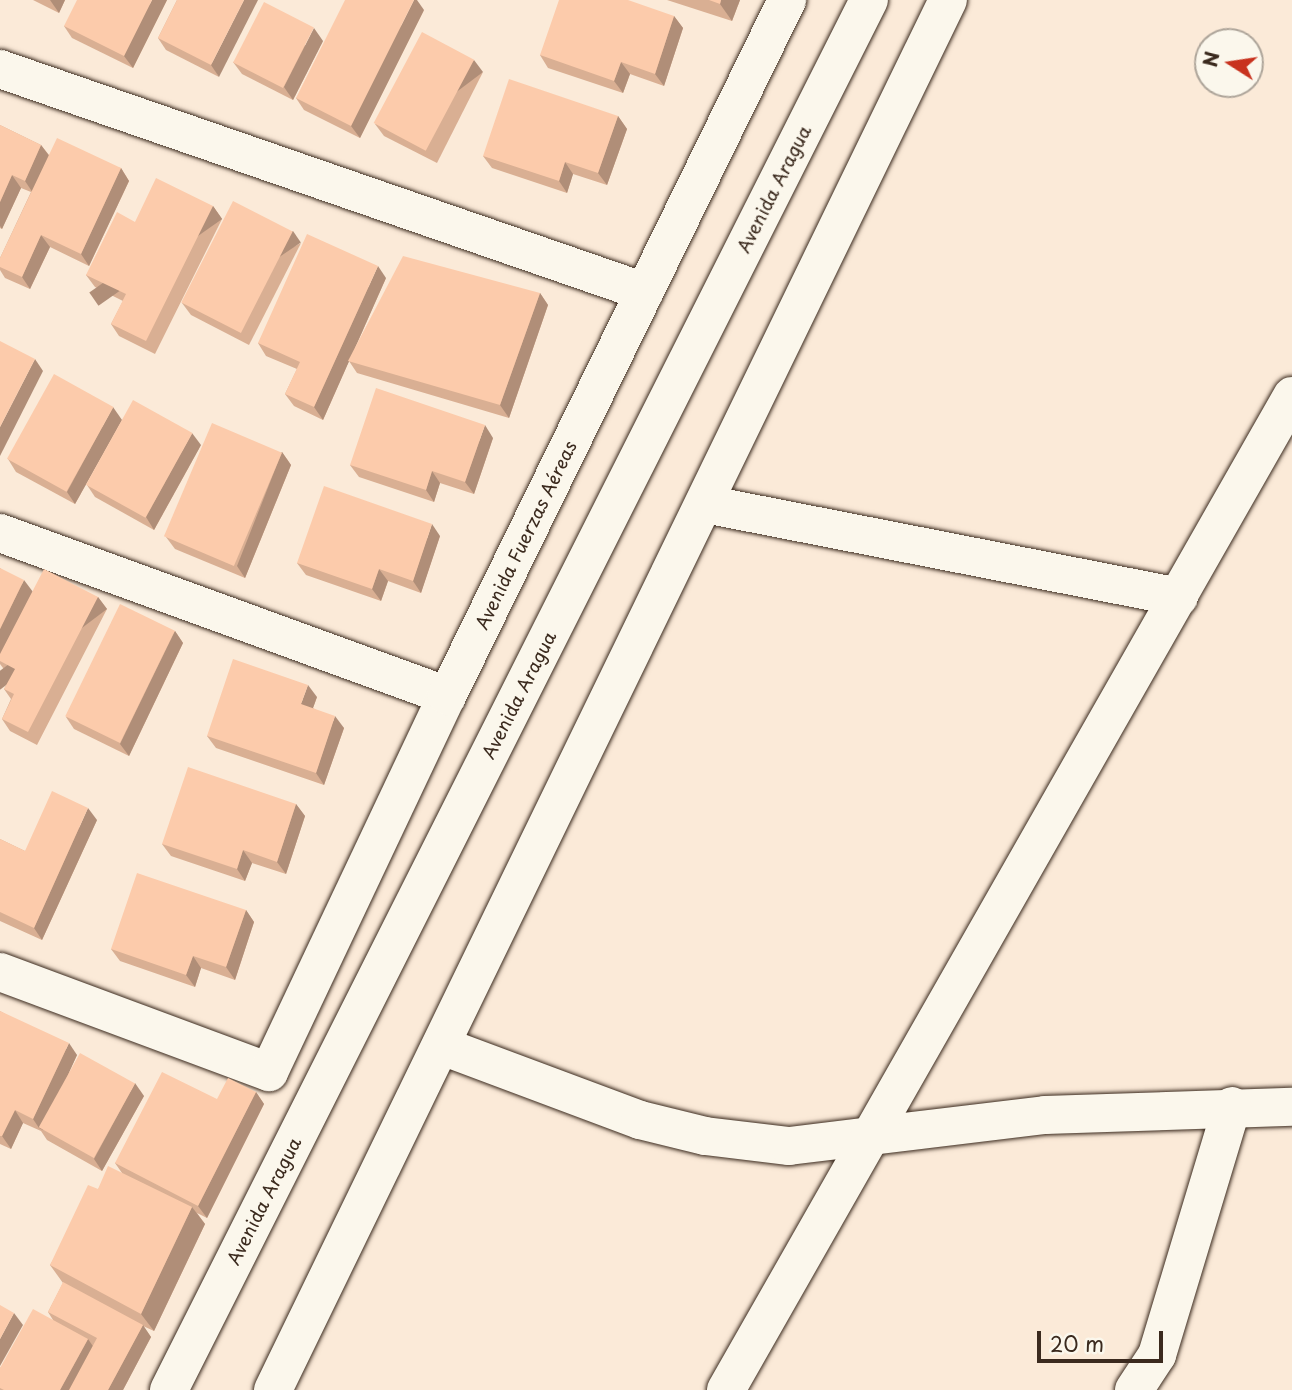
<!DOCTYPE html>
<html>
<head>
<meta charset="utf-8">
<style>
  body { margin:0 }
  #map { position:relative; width:1292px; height:1390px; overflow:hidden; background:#fbead8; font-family:"Playpen Sans",sans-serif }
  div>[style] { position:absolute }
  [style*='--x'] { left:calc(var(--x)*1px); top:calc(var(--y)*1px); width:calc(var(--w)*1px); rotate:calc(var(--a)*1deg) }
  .roads { filter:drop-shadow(0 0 2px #3b2a1e) drop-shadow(0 0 2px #3b2a1e) }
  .minor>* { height:38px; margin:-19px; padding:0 19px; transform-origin:19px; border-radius:19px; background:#fbf7ec }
  .tertiary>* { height:38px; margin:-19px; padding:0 19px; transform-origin:19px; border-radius:19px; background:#fbf7ec }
  .wall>* { inset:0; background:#d9af93 }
  .shaded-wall>* { inset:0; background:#b08e78; transform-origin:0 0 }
  .building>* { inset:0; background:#fccbab; transform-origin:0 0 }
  span { translate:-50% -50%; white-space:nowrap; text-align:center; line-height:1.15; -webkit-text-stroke:7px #fbf7ec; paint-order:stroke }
  .street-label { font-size:18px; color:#3b2a1e }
  .north { position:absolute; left:1194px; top:28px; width:70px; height:70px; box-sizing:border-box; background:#fbf7ec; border:2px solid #aea59a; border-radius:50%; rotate:282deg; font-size:19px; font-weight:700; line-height:28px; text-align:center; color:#3b2a1e }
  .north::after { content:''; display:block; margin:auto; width:24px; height:32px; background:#c8321e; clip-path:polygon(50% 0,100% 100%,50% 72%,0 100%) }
  .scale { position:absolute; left:1037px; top:1331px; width:126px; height:32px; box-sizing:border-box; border:4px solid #3b2a1e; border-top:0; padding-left:9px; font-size:21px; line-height:24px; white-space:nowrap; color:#3b2a1e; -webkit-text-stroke:5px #fbf7ec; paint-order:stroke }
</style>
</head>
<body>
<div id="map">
  <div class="roads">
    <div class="minor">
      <i style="--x:0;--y:69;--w:682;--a:19.07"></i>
      <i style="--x:705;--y:504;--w:483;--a:11.1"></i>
      <i style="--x:0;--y:533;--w:476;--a:20"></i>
      <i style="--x:0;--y:972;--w:287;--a:20.4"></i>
      <i style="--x:269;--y:1072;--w:416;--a:-64.7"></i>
      <i style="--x:447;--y:696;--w:775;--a:-63.96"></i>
      <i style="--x:442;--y:1046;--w:211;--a:20.5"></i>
      <i style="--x:640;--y:1120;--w:67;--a:13.8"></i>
      <i style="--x:705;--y:1136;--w:85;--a:6.8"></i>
      <i style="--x:789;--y:1146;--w:258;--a:-6.9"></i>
      <i style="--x:1045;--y:1115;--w:247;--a:-1.9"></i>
      <i style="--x:726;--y:1390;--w:1144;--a:-60.34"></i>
      <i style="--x:1134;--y:1390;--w:42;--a:-56.7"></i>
      <i style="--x:1157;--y:1355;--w:260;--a:-73.2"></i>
    </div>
    <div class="tertiary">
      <i style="--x:169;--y:1390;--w:1556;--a:-63.27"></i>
      <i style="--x:273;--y:1390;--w:1545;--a:-64.1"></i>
    </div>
  </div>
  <div class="wall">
    <i style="clip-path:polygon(33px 0,65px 0,59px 13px)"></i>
    <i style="clip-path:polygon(167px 0,133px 68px,72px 38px,64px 26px)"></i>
    <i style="clip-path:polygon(177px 0,219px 77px,166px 50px,158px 38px)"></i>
    <i style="clip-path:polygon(667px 0,740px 0,732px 21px)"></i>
    <i style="clip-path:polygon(424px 10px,360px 138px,304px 110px,296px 98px)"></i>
    <i style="clip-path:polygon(674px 16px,683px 28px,664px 86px,630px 74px,623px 93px,548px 68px,540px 55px)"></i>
    <i style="clip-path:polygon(323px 41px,293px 100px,242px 74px,233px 62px)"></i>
    <i style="clip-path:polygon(483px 72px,437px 163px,384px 136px,375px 124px)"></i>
    <i style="clip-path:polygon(618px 116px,627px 129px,607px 185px,573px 174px,567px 193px,492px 168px,483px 156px)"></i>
    <i style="clip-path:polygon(0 125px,41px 145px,49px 155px,121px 168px,129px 181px,89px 266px,50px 247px,30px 289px,5px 278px,0 270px,0 258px,31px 192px,21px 188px,2px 229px,0 228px)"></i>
    <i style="clip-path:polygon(213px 206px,222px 219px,155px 354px,119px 336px,111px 324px,123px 301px,95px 287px,86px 275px,135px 222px)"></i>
    <i style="clip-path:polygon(301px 243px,249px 345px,191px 315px,182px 303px)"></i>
    <i style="clip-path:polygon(386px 278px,355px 348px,540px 293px,548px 305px,509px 418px,357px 373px,349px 361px,323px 420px,294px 406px,285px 394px,297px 369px,266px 356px,258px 343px)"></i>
    <i style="clip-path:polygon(122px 420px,75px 504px,16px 472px,8px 459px)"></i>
    <i style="clip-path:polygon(493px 438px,474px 494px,440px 483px,434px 502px,359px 477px,350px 465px)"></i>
    <i style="clip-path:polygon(201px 445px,154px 530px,95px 497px,87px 485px)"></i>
    <i style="clip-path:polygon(282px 452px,291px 465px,245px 578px,175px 549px,166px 537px)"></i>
    <i style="clip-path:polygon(440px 536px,421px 593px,388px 581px,381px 601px,306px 575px,297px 563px)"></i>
    <i style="clip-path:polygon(0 568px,32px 592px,98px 597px,107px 609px,37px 745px,10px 731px,2px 719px,11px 699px,4px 689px,12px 675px,6px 672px,0 664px)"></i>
    <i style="clip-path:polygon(175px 631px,183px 643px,129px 756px,74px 729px,66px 717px)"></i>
    <i style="clip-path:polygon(317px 697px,313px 708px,344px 728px,324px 785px,216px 748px,207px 736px)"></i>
    <i style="clip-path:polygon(296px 804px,305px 816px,286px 874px,252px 863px,245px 881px,171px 856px,162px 844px)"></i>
    <i style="clip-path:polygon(97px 820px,42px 940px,0 921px,0 839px,25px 851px)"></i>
    <i style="clip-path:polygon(246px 910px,254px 922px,235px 980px,201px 968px,195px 987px,120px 961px,111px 949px)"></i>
    <i style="clip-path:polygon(0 1011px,77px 1055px,69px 1072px,144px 1096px,102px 1171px,47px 1140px,41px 1131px,23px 1123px,11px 1149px,0 1144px)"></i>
    <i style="clip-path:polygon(256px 1092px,264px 1104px,207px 1218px,197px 1213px,205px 1224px,154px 1331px,143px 1326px,151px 1337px,123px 1390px,0 1390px,0 1368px,53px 1320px,48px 1312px,63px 1283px,50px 1265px,98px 1189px,122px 1173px,115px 1163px,217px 1099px)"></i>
  </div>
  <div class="shaded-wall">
    <i style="clip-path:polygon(50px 0,65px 0,59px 13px)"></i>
    <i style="clip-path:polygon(152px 0,167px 0,133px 68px,124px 56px)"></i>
    <i style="clip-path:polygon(244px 0,258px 0,219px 77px,211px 65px)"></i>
    <i style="clip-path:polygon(414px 0,417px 0,424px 10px,360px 138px,351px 126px)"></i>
    <i style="clip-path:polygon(721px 0,740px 0,732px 21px,720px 4px)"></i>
    <i style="clip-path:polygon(674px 16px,683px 28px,664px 86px,655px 74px)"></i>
    <i style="clip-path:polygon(314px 28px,323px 41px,293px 100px,284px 87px)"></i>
    <i style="left:474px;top:60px;width:15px;height:102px;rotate:53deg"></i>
    <i style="clip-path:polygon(621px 62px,630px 74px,623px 93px,614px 81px)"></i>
    <i style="clip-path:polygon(618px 116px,627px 129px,607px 185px,598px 173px)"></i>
    <i style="clip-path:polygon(41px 145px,50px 157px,33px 193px,25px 181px)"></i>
    <i style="clip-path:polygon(565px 162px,573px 174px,567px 193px,559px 181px)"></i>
    <i style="clip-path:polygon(121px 168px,129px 181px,89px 266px,81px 254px)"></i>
    <i style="clip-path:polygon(12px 175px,21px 188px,2px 229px,0 226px,0 202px)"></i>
    <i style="left:213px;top:206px;width:16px;height:151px;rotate:55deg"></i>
    <i style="left:293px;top:231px;width:14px;height:114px;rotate:56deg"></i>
    <i style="clip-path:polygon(41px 235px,50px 247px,30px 289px,22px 277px)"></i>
    <i style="clip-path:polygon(378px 266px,386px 278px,323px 420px,314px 407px)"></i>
    <i style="clip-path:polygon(540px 293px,548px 305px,509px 418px,500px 405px)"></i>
    <i style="clip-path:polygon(35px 359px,43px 371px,0 456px,0 427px)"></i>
    <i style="clip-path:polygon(113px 407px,122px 420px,75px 504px,67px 492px)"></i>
    <i style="clip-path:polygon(485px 425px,493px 438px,474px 494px,465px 482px)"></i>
    <i style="clip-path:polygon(192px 433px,201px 445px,154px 530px,146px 517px)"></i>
    <i style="clip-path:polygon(282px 452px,291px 465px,245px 578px,237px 566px)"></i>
    <i style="clip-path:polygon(432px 471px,440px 483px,434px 502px,426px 490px)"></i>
    <i style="clip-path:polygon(432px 524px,440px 536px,421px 593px,413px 581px)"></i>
    <i style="clip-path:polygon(379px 569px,388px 581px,381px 601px,372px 589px)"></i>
    <i style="clip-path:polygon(24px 580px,33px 592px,0 659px,0 629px)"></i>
    <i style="left:98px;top:597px;width:15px;height:152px;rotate:53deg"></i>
    <i style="clip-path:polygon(175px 631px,183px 643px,129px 756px,120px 744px)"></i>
    <i style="clip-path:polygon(308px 685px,317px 697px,310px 716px,301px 704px)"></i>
    <i style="clip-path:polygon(335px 716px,344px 728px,324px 785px,316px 773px)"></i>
    <i style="clip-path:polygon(296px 804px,305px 816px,286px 874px,277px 862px)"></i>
    <i style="clip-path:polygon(88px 808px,97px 820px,42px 940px,34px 928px)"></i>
    <i style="clip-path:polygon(243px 850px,252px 863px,245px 881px,237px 869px)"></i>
    <i style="clip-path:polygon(246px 910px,254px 922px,235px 980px,226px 967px)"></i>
    <i style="clip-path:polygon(193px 956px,201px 968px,195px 987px,186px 975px)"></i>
    <i style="clip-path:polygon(69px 1043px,77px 1055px,43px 1130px,39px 1128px,33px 1119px)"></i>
    <i style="clip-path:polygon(135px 1083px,144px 1096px,102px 1171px,94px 1159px)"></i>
    <i style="clip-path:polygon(256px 1092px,264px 1104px,207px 1218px,198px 1206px)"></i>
    <i style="clip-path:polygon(15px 1110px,23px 1123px,11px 1149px,2px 1136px)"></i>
    <i style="clip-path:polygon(192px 1207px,205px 1224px,154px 1331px,141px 1314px)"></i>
    <i style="clip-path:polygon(14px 1313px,23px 1325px,0 1366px,0 1339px)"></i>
    <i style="clip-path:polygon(143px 1325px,151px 1337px,123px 1390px,108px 1390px)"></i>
    <i style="clip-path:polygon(88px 1339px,97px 1352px,76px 1390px,60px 1390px)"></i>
  </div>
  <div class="building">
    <i style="clip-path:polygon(77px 0,152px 0,124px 56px,64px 26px)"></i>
    <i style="clip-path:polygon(177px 0,244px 0,211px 65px,158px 38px)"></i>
    <i style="clip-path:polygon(345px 0,414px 0,351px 126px,296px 98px)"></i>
    <i style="clip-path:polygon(559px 0,628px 0,674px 16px,655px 74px,621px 62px,614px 81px,540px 55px)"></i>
    <i style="clip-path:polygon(709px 0,721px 0,720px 4px)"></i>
    <i style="left:264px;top:2px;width:56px;height:68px;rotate:27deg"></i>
    <i style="left:422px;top:32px;width:59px;height:103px;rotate:28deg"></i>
    <i style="clip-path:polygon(509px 79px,618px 116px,598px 173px,565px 162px,559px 181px,483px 156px)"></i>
    <i style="clip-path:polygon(0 125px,41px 145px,25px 181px,12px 175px,0 202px)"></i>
    <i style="clip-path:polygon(57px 138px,121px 168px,81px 254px,41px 235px,22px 277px,0 267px,0 258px)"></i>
    <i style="clip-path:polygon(156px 178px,213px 206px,146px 341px,111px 324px,126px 294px,86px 275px,117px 212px,135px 222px)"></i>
    <i style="left:233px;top:201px;width:67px;height:114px;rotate:27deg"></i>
    <i style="clip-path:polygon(307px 234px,378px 266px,314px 407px,285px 394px,300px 362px,258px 343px)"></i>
    <i style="clip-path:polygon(403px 256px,540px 293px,500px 405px,348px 361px)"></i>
    <i style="clip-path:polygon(0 341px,35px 359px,0 427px)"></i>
    <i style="left:54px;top:374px;width:68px;height:97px;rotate:29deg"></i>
    <i style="clip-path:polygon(376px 388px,485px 425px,465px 482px,432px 471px,426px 490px,350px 465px)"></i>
    <i style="left:133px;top:400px;width:68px;height:97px;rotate:29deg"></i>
    <i style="left:212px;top:423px;width:76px;height:123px;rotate:23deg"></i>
    <i style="clip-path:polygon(324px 486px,432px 524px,413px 581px,379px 569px,372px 589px,297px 563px)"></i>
    <i style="clip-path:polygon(0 568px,24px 580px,0 629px)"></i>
    <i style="clip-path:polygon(44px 569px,98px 597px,28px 732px,2px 719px,14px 694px,4px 689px,15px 669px,0 661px,0 654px)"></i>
    <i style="left:120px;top:604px;width:61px;height:125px;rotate:26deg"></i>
    <i style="clip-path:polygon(233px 659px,308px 685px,301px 704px,335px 716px,316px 773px,207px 736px)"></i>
    <i style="clip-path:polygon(188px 767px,296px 804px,277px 862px,243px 850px,237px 869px,162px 844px)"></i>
    <i style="clip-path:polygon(52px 791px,88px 808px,34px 928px,0 912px,0 839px,25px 851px)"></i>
    <i style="clip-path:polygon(137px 873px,246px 910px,226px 967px,193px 956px,186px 975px,111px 949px)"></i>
    <i style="clip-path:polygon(0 1011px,69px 1043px,33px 1119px,15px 1110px,2px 1136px,0 1136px)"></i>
    <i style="left:80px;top:1053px;width:63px;height:85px;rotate:29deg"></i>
    <i style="clip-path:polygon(162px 1072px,217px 1099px,228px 1078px,256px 1092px,198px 1206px,115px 1163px)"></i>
    <i style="clip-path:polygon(108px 1166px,192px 1207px,141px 1314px,50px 1265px,88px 1185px,98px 1189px)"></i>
    <i style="clip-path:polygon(63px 1282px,143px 1325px,108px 1390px,69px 1390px,97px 1338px,48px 1312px)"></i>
    <i style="clip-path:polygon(0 1305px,14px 1313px,0 1339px)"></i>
    <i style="clip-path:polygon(33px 1309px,88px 1339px,60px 1390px,4px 1390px,0 1388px,0 1368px)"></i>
  </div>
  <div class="street-label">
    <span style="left:774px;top:189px;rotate:-63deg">Avenida Aragua</span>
    <span style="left:526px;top:535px;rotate:-64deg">Avenida Fuerzas Aéreas</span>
    <span style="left:519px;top:695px;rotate:-63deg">Avenida Aragua</span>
    <span style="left:264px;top:1201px;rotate:-63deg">Avenida Aragua</span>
  </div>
  <div class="north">N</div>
  <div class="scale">20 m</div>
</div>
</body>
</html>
